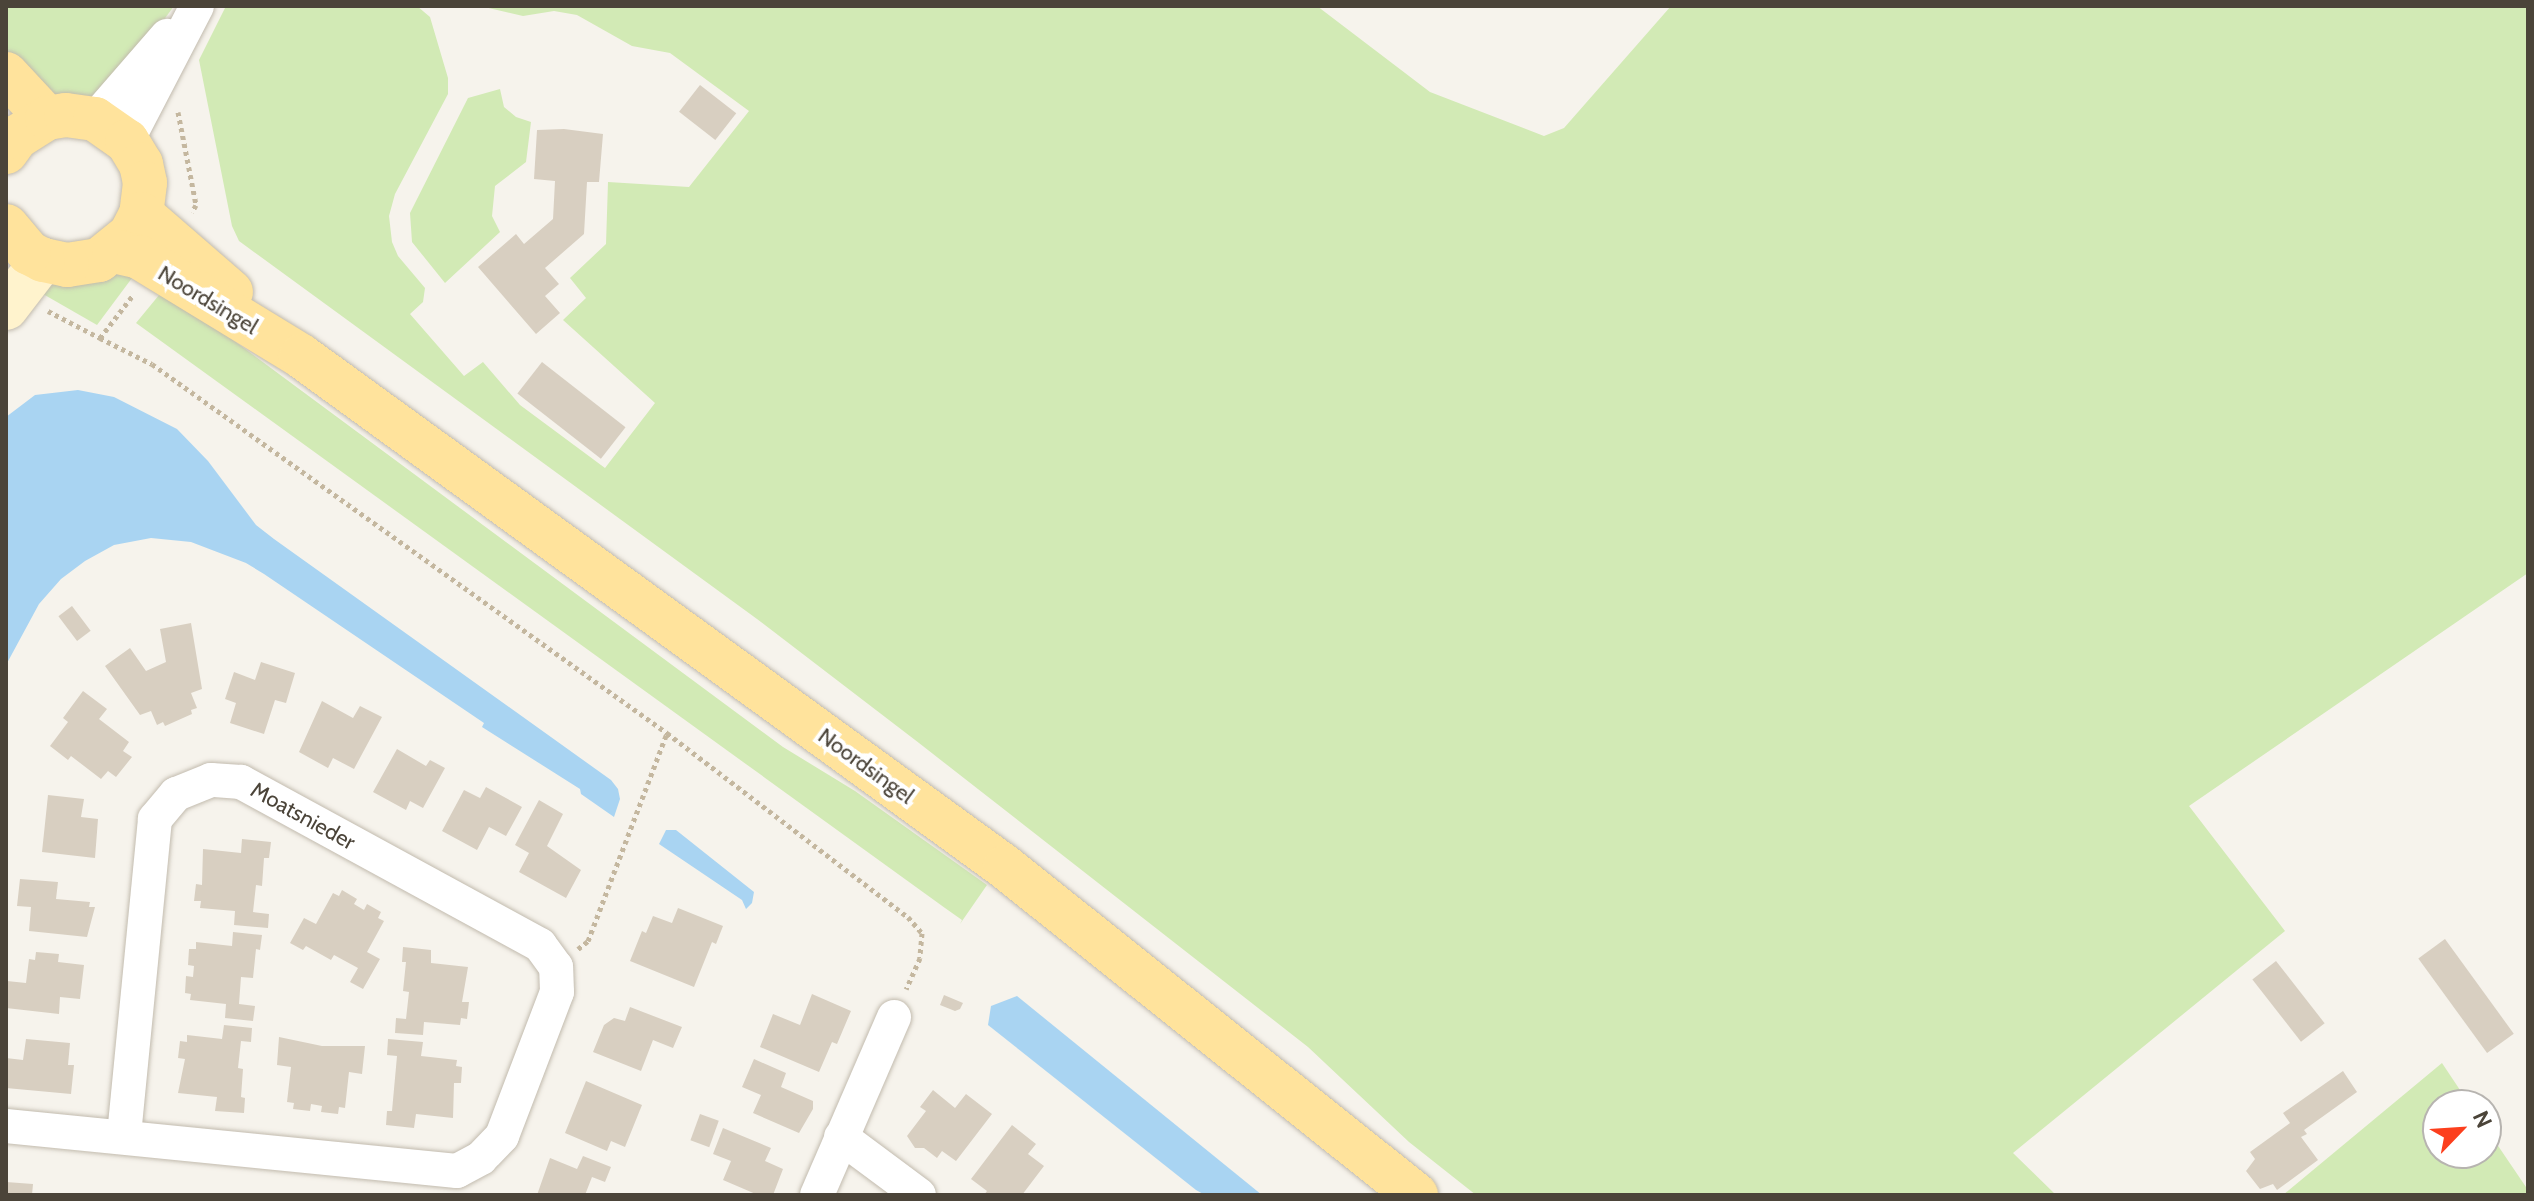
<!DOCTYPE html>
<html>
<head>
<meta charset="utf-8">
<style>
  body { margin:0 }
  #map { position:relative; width:2534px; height:1201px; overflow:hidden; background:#f6f3ec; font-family:Cabin,sans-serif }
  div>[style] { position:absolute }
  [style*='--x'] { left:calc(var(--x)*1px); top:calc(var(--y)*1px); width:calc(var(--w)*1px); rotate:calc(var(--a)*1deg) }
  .green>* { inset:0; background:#d2eab5 }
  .water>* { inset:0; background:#a9d4f2 }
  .building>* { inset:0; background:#d8cfc1; transform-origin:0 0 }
  .path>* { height:5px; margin-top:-2.5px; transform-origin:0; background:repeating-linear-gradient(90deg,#c4b79f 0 4px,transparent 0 8px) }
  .roads { filter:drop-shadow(0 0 2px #c2bbae) drop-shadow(0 0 2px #c2bbae) }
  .minor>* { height:34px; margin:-17px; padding:0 17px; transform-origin:17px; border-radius:17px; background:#fff }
  .secondary>* { height:44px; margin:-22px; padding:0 22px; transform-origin:22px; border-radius:22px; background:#fff3cd }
  .primary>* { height:44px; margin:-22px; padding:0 22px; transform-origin:22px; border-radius:22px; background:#ffe39c }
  span { translate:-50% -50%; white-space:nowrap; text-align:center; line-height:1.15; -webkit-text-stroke:8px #fff; paint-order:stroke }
  .street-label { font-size:22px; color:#4b4439 }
  .frame { position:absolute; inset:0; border:8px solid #4b4439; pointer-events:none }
  .north { position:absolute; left:2422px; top:1089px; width:80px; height:80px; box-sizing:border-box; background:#fff; border:2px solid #b7b4b0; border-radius:50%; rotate:65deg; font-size:22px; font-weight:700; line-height:32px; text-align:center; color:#4b4439 }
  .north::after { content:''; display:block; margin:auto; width:28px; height:36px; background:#fc3f1d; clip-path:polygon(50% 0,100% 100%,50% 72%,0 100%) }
</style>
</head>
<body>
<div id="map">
  <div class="green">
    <i style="clip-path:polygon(6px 6px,174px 6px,115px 86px,84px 102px,53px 95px,6px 51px)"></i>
    <i style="clip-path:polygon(226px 6px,417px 6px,430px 17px,448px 78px,448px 94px,395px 194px,389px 216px,392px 242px,398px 256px,425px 288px,423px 302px,410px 314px,464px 376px,483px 362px,520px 405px,605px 468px,655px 403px,563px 320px,586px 298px,570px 278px,606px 244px,608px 182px,689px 187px,749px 111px,670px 53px,632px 46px,577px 15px,554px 11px,523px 16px,480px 6px,1317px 6px,1430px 92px,1544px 136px,1564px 128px,1671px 6px,2528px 6px,2528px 573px,2189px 806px,2285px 931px,2013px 1153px,2056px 1195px,1476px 1195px,1409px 1142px,1308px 1047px,919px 743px,757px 619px,239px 241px,232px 226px,199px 60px)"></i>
    <i style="clip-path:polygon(500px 89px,504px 107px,516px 117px,531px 122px,526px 162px,495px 186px,492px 216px,500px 232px,445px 283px,412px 242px,410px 213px,468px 98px)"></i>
    <i style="clip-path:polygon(83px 274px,135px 274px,97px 325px,36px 290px)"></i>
    <i style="clip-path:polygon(164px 289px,783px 747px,855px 791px,987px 885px,960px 924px,962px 920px,945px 908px,136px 323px)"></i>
    <i style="clip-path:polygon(2442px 1063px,2470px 1105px,2438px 1105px,2438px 1153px,2486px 1153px,2486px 1128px,2528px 1190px,2528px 1195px,2283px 1195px)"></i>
  </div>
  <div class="water">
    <i style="clip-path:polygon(78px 390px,114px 397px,177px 429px,208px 461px,256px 525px,274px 539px,611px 780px,618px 789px,620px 799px,614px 817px,581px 794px,580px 789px,482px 727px,484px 723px,264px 574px,246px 563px,191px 542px,151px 538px,114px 545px,85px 561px,61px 579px,39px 604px,6px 665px,6px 417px,35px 395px)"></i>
    <i style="clip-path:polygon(666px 830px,676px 830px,754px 892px,752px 903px,746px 909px,742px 900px,659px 844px)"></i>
    <i style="clip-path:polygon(1017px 996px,1262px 1195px,1205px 1195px,1196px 1190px,988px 1025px,991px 1006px)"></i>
  </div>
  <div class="building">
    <i style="left:700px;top:85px;width:46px;height:34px;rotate:38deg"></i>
    <i style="clip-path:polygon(564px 129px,603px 134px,599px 182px,587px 182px,584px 234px,545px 268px,559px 284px,545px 296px,560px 313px,536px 334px,478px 267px,516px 234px,524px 244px,553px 219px,555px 181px,534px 179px,537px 130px)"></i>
    <i style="left:542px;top:362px;width:106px;height:40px;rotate:38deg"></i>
    <i style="left:72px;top:606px;width:31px;height:17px;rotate:53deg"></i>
    <i style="clip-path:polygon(191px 623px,202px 689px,191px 693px,197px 708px,191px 710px,192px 714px,165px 726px,163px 722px,157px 725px,151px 711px,140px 715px,105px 666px,130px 648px,146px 671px,166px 662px,160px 629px)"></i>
    <i style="clip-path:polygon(261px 662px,295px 673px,286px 703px,275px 700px,264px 734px,230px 723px,236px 703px,225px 699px,234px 672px,255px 680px)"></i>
    <i style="clip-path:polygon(83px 691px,107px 709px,99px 719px,129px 742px,123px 751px,132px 757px,116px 777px,108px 771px,101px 779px,71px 756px,68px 760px,50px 746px,68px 722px,63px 718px)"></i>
    <i style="clip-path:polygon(322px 701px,353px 718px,360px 706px,382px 717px,354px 769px,333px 758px,328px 768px,299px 752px)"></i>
    <i style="clip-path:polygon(397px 749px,426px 766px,430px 760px,445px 768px,423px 808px,410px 801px,406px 810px,373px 792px)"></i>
    <i style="clip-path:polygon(486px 787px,522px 807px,506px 836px,489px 827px,477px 850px,442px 831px,464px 790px,480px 798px)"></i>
    <i style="clip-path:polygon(48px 795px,84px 799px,81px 817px,98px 819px,95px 858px,42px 852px)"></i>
    <i style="clip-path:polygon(539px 800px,563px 814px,547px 846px,581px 870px,566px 898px,519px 872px,529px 853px,515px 845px)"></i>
    <i style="clip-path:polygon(242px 839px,271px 842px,269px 858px,264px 858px,262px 886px,256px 885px,253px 912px,269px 914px,268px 928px,234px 925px,235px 911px,200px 908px,201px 901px,194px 901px,196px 884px,202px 885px,203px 849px,241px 853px)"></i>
    <i style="clip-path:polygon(20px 879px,58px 882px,56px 899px,90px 902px,89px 907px,95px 907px,87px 937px,29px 931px,31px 907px,17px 906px)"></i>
    <i style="clip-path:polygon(342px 890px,357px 899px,354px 904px,364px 910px,367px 904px,381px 912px,378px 918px,384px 921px,367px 952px,380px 959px,363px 989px,350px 982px,358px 968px,334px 955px,331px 960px,306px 946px,303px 950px,290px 943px,304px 918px,316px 924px,333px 893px,339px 896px)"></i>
    <i style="clip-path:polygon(678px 908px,723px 926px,716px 944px,712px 942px,694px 987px,630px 961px,642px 931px,646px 933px,653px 916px,672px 923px)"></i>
    <i style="clip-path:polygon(233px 932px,262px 935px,260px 950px,256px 949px,253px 978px,241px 977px,239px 1004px,255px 1006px,253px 1021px,225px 1018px,226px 1004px,190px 1000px,191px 994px,185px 993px,186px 976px,193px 977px,194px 966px,188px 965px,189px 949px,196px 949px,196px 942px,232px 946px)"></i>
    <i style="left:2445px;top:939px;width:117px;height:33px;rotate:54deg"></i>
    <i style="clip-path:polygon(403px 947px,431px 950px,431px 963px,468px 967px,462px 1002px,469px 1002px,467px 1019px,461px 1018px,460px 1025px,424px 1022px,423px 1035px,395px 1033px,396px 1018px,406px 1019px,409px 992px,403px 991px,406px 962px,402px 962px)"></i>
    <i style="clip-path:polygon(36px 952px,59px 954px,58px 962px,84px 965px,80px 999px,60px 997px,59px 1014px,6px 1008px,7px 981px,26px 983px,29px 959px,35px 960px)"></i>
    <i style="left:2276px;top:961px;width:79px;height:30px;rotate:52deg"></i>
    <i style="clip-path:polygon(812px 994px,851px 1011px,837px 1044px,832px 1042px,819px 1072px,760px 1047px,773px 1014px,800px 1025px)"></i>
    <i style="clip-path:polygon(944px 995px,963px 1003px,960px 1009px,955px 1011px,940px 1005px)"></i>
    <i style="clip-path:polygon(630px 1007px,682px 1027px,673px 1048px,653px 1040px,641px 1071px,593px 1052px,604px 1025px,614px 1018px,625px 1021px)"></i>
    <i style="clip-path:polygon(224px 1025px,252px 1028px,251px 1042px,241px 1041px,238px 1068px,243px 1069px,241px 1097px,245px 1098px,244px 1113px,215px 1111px,217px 1097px,178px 1093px,185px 1059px,178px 1058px,180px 1041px,187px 1042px,187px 1035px,222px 1039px)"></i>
    <i style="clip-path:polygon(279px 1037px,322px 1046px,365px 1046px,362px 1074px,349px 1072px,345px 1108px,339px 1107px,338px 1114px,321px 1112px,322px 1106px,311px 1104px,310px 1111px,293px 1109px,294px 1103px,287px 1102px,291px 1067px,277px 1065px)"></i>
    <i style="clip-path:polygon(26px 1039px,70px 1043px,68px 1065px,74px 1065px,71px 1094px,6px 1088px,6px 1058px,23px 1060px)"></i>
    <i style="clip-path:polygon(388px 1039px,423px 1042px,421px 1056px,457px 1060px,456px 1066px,462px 1067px,461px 1083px,454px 1083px,453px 1118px,416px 1114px,414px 1128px,386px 1125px,387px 1111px,392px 1111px,397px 1056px,387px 1055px)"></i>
    <i style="clip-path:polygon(754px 1059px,786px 1073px,781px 1087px,813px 1101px,813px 1109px,799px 1133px,753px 1113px,761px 1095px,742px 1087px)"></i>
    <i style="clip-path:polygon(2343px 1071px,2357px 1092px,2304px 1130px,2307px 1134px,2301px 1137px,2318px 1160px,2277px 1190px,2273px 1184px,2260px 1189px,2246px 1171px,2255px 1159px,2250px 1152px,2290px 1123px,2283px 1113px)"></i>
    <i style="clip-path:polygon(586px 1081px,642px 1105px,625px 1147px,611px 1141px,607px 1151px,565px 1133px)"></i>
    <i style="clip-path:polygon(933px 1090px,955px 1108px,966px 1094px,992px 1114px,956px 1161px,942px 1151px,937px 1158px,924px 1148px,915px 1148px,907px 1136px,926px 1111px,920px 1107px)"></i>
    <i style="left:700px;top:1114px;width:20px;height:28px;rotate:20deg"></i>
    <i style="clip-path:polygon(1012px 1125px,1036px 1144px,1028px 1154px,1044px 1166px,1022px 1195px,984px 1195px,987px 1191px,971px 1179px)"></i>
    <i style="clip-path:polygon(723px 1128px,771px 1148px,765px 1161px,783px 1169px,773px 1195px,758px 1195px,723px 1180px,731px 1161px,713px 1154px)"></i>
    <i style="clip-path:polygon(583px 1156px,611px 1167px,605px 1182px,592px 1177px,585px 1195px,537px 1195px,550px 1158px,577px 1169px)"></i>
    <i style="clip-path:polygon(6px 1182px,33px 1184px,32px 1195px,6px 1195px)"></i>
  </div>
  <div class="path">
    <i style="--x:178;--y:112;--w:95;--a:79"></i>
    <i style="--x:196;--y:205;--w:8;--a:120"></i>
    <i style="--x:48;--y:311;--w:59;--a:27.4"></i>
    <i style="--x:100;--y:338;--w:54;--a:-52.5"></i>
    <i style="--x:100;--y:338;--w:58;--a:26.6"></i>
    <i style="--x:152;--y:364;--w:634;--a:35.62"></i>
    <i style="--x:667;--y:733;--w:303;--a:37.4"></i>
    <i style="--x:908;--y:917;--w:21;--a:49"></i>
    <i style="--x:922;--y:933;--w:25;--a:95"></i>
    <i style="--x:920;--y:958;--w:34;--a:114"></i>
    <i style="--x:578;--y:949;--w:13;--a:-39"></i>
    <i style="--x:588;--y:941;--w:222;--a:-69.2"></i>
  </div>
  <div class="roads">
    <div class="minor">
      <i style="--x:95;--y:119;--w:110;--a:-49.1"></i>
      <i style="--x:127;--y:141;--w:152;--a:-62.6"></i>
      <i style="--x:6;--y:1126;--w:453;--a:5.7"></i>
      <i style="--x:457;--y:1171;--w:27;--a:-28"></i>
      <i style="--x:481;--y:1158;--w:30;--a:-46"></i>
      <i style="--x:502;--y:1136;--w:154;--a:-69.1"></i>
      <i style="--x:557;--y:992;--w:25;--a:-92"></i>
      <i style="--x:556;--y:967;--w:27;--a:-126"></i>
      <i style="--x:540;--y:945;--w:341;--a:-151.4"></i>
      <i style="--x:241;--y:782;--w:30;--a:-176"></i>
      <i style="--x:211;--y:780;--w:38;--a:158"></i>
      <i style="--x:176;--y:794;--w:33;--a:130"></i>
      <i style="--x:155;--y:819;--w:319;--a:95.6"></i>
      <i style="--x:841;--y:1137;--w:97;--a:36.6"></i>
      <i style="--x:817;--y:1195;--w:194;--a:-66.6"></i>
    </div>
    <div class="secondary">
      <i style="--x:6;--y:308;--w:61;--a:-52.4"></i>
    </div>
    <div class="primary">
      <i style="--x:6;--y:74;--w:60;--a:47"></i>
      <i style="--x:6;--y:152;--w:19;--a:-54"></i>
      <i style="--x:17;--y:137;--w:36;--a:-32"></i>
      <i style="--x:47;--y:118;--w:19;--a:-9"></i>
      <i style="--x:66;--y:115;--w:29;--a:8"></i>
      <i style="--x:95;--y:119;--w:39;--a:35"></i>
      <i style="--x:127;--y:141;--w:27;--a:59"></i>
      <i style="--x:141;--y:164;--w:19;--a:78"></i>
      <i style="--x:145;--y:183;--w:31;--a:97"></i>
      <i style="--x:141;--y:214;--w:22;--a:117"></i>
      <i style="--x:131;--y:234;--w:41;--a:140.9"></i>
      <i style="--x:99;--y:260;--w:32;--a:171"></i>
      <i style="--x:67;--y:265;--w:25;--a:-168"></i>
      <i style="--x:43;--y:260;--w:16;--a:-153"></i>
      <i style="--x:29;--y:253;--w:35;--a:-130"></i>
      <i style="--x:141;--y:214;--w:119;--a:40.9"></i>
      <i style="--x:114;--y:251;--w:26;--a:13"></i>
      <i style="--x:139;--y:257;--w:190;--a:31.4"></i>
      <i style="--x:301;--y:356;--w:870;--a:35.97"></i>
      <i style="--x:1005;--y:867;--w:526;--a:38.59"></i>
    </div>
  </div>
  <div class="street-label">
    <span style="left:208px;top:300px;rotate:31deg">Noordsingel</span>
    <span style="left:866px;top:766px;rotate:36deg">Noordsingel</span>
    <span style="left:303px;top:816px;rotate:29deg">Moatsnieder</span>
  </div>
  <div class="frame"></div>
  <div class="north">N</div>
</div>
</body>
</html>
